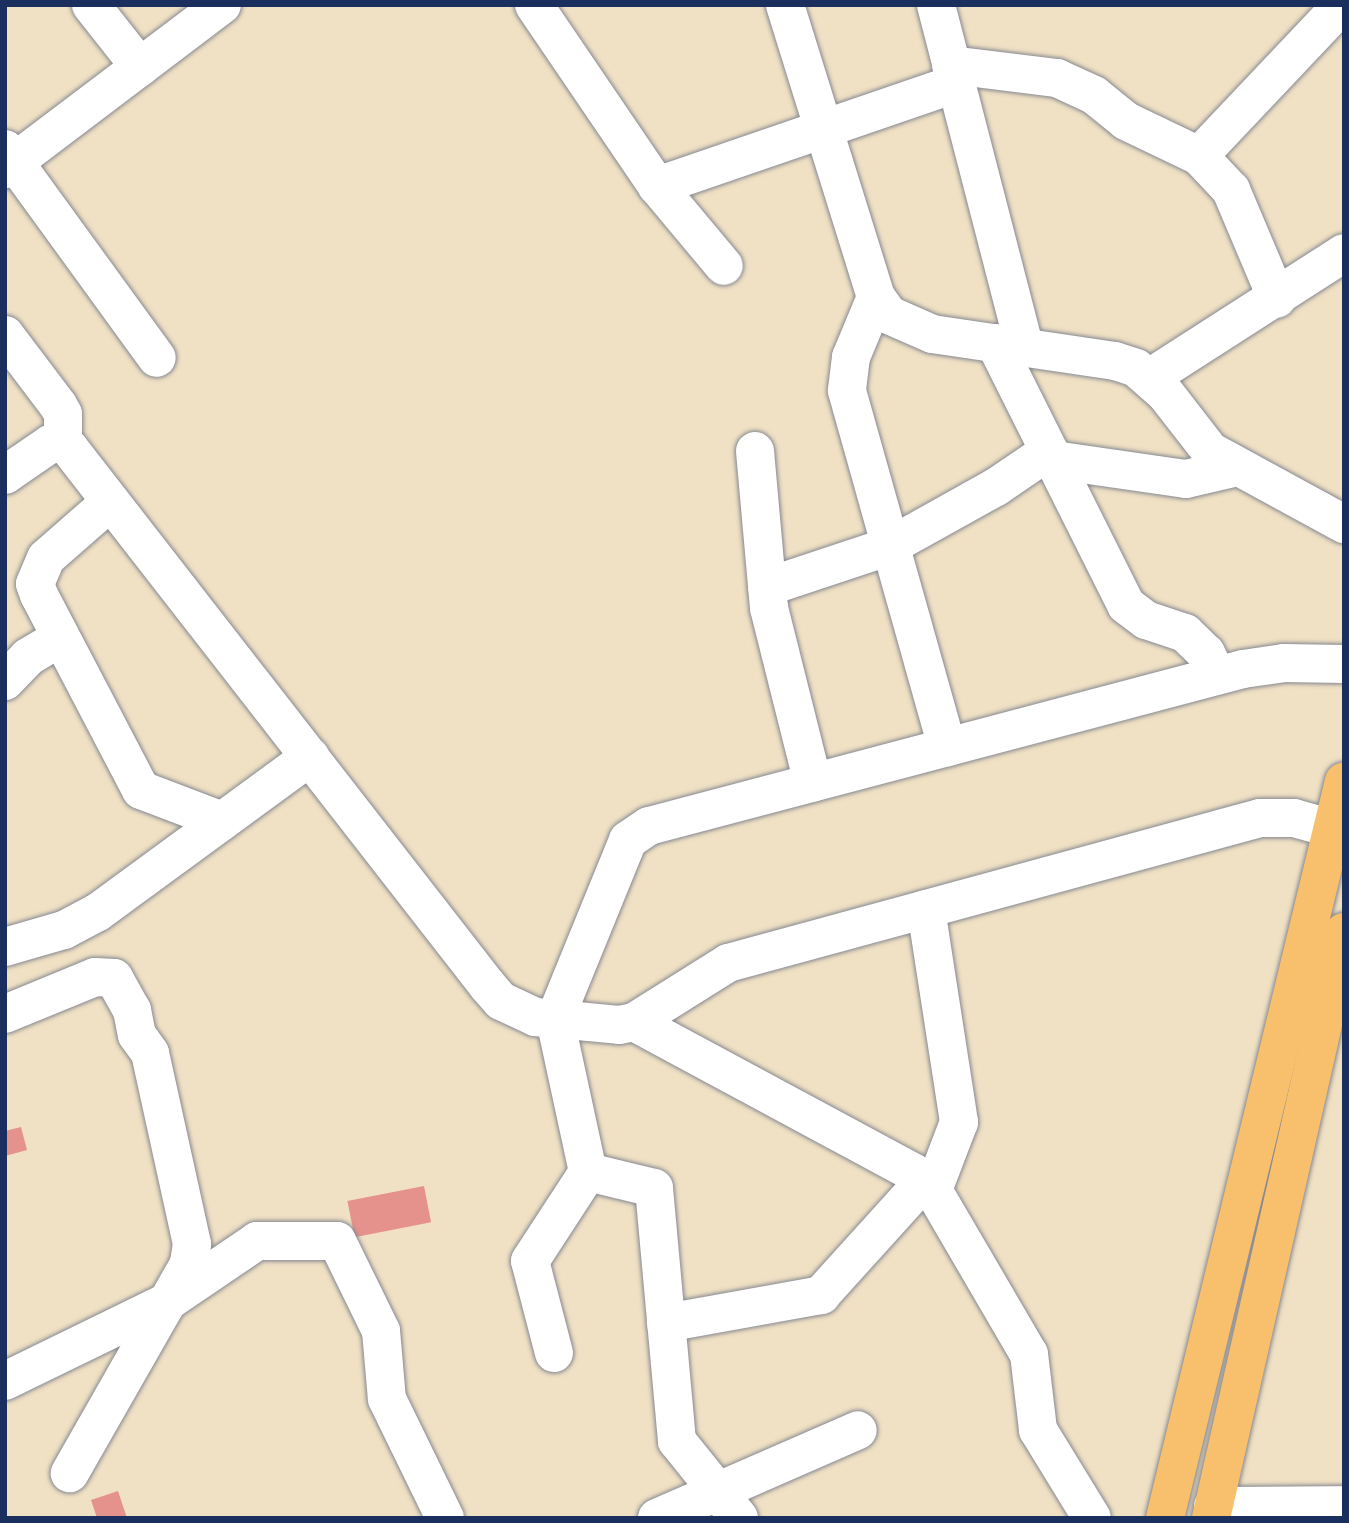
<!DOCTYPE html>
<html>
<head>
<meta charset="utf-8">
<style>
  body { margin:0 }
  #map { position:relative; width:1349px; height:1523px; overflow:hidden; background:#f0e1c4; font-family:"IM FELL French Canon",serif }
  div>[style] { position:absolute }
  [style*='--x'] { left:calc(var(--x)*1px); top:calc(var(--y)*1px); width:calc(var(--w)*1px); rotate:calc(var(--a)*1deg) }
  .building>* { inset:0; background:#e4928b; transform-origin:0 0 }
  .roads { filter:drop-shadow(0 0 2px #868891) drop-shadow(0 0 2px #868891) }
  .minor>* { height:38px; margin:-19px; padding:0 19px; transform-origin:19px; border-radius:19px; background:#fff }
  .major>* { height:38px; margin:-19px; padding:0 19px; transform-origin:19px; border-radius:19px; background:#f8bf6c }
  span { translate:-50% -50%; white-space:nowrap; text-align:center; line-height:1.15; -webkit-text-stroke:6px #f7f3e8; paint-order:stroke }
  .frame { position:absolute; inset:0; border:7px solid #1b2f5e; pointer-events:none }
</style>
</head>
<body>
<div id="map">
  <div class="building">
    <i style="clip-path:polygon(21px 1127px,27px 1150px,5px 1156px,5px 1131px)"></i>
    <i style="left:424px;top:1186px;width:37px;height:78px;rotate:79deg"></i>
    <i style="clip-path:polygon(118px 1491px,127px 1518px,97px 1518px,91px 1500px)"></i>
  </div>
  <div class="roads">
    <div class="minor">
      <i style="--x:91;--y:5;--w:79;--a:51.7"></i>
      <i style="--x:534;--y:5;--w:219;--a:55.8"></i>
      <i style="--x:657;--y:186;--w:104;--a:50.1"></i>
      <i style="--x:785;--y:5;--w:306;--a:72.7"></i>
      <i style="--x:876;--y:297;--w:22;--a:54"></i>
      <i style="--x:889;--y:315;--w:47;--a:23.8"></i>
      <i style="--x:932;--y:334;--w:185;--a:8.4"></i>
      <i style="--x:1115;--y:361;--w:22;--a:18"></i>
      <i style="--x:1136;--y:368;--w:38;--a:41"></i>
      <i style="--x:1165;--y:393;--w:73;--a:52.2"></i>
      <i style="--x:1210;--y:451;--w:153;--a:28.6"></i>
      <i style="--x:936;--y:5;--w:354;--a:75.5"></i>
      <i style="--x:951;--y:65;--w:107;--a:7"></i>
      <i style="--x:1057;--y:78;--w:41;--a:24.7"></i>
      <i style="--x:1094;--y:95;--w:41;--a:39.1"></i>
      <i style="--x:1126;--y:121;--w:81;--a:25.6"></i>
      <i style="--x:1199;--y:156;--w:47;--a:46.7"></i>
      <i style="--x:1231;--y:190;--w:118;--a:67.1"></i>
      <i style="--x:5;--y:149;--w:258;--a:54"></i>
      <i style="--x:1199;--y:156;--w:208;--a:-46.6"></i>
      <i style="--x:5;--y:169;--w:272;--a:-37.1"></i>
      <i style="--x:657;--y:186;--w:318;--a:-18.9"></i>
      <i style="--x:876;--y:297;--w:65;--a:112.6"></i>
      <i style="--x:851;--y:357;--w:34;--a:97"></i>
      <i style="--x:847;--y:391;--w:370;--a:74.3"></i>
      <i style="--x:5;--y:335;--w:88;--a:52.9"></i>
      <i style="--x:58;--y:405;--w:10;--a:61"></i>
      <i style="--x:63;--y:414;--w:30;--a:90"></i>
      <i style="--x:995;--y:343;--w:293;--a:63.4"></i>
      <i style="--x:1126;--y:605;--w:25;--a:37"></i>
      <i style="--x:1146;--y:620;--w:41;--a:18.4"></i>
      <i style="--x:1185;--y:633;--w:29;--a:44"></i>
      <i style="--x:1206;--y:653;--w:25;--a:64"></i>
      <i style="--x:1151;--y:377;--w:229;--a:-32.7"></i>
      <i style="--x:755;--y:451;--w:158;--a:84.9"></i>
      <i style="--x:769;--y:608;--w:180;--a:75.9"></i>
      <i style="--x:1054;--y:460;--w:133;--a:8.2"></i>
      <i style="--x:1186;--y:479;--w:53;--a:-13"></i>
      <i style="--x:5;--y:475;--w:55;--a:-34.6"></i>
      <i style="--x:50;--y:444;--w:8;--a:-14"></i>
      <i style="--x:58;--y:442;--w:13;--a:29"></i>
      <i style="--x:69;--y:448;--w:681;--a:52.1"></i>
      <i style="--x:487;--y:985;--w:21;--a:49"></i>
      <i style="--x:501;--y:1001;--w:38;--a:25"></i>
      <i style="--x:535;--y:1017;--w:84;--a:5.4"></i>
      <i style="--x:619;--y:1025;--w:15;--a:-11"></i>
      <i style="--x:634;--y:1022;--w:111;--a:-32.1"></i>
      <i style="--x:728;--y:963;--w:551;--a:-15.25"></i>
      <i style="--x:1260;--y:818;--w:34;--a:0"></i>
      <i style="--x:1294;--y:818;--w:52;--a:15.6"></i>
      <i style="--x:110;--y:502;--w:85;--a:138.8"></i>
      <i style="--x:46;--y:558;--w:28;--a:113"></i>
      <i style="--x:35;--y:584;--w:12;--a:70"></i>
      <i style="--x:39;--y:595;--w:220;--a:62.4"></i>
      <i style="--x:141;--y:790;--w:87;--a:20.9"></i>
      <i style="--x:767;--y:587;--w:130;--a:-18.4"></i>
      <i style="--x:890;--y:546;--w:121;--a:-29.1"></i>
      <i style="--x:996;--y:487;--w:64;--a:-34.2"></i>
      <i style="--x:5;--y:681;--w:33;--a:-46"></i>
      <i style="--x:28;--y:657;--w:37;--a:-31"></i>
      <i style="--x:926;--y:909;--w:216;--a:81.2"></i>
      <i style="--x:959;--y:1122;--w:73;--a:110.9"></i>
      <i style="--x:5;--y:947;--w:61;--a:-16.1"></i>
      <i style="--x:64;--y:930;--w:38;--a:-28"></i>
      <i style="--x:98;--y:912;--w:263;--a:-36.2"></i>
      <i style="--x:5;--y:1014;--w:97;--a:-22.3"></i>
      <i style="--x:95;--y:977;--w:19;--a:3"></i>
      <i style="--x:114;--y:978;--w:37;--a:61"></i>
      <i style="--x:132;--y:1010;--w:25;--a:79"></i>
      <i style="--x:137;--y:1035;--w:22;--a:54"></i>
      <i style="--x:150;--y:1053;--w:196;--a:77.6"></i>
      <i style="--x:192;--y:1244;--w:20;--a:99"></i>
      <i style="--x:189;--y:1264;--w:241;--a:119.7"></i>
      <i style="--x:634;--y:1022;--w:318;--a:28.3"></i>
      <i style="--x:914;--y:1173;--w:25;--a:42"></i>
      <i style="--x:933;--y:1190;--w:190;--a:59.7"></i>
      <i style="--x:1029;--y:1354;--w:77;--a:83.2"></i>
      <i style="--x:1038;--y:1430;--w:103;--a:58.5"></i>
      <i style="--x:666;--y:1323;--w:158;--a:-10.2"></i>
      <i style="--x:821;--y:1295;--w:154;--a:-47.9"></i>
      <i style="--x:554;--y:1353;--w:95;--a:-104.6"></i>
      <i style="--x:530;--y:1261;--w:106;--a:-56.9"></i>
      <i style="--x:5;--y:1381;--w:180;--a:-26"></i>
      <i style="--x:167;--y:1302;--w:109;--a:-34.1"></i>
      <i style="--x:257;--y:1241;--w:80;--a:0"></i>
      <i style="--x:337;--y:1241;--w:100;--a:63.9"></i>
      <i style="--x:381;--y:1331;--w:68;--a:85"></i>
      <i style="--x:387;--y:1399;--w:132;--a:64"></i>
      <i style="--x:1213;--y:1506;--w:131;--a:-0.4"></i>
      <i style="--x:657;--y:1518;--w:219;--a:-23.6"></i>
      <i style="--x:739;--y:1518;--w:99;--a:-128.8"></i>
      <i style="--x:677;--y:1441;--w:254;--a:-95.2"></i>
      <i style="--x:654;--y:1188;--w:68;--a:-166.4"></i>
      <i style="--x:588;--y:1172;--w:157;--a:-102.2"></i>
      <i style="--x:555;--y:1019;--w:193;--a:-67.8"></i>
      <i style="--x:628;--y:840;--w:25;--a:-34"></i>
      <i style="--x:649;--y:826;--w:614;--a:-14.81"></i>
      <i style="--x:1243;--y:669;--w:41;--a:-8.3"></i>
      <i style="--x:1284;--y:663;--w:60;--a:1"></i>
    </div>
    <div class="major">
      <i style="--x:1165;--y:1518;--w:758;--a:-76.35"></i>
      <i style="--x:1211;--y:1518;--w:601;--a:-77.21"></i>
    </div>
  </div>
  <div class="frame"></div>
</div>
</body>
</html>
